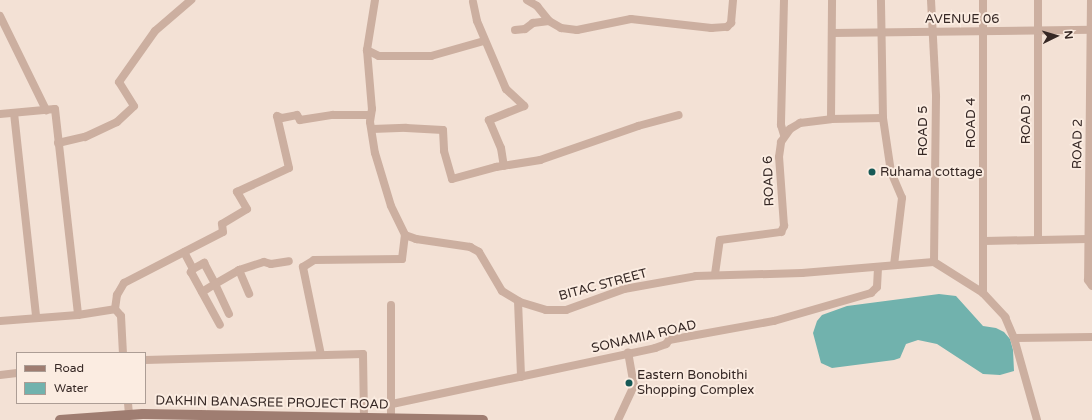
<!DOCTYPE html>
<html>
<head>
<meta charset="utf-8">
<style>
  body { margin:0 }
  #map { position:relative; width:1092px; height:420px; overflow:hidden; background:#f3e1d5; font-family:"Varela Round",sans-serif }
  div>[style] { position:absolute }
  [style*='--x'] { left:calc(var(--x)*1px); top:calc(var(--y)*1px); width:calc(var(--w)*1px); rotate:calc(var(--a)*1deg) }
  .water>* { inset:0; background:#71b2ad }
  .street>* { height:8px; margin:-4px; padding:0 4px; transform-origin:4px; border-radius:4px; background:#ccafa0 }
  .secondary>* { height:10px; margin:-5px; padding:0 5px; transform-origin:5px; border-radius:5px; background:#9f7d71 }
  .dots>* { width:11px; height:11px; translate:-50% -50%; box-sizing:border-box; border:2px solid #fbece1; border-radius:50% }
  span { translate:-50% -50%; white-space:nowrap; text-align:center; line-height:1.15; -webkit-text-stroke:4px #fbece1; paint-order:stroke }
  .street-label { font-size:13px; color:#352724 }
  .poi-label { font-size:13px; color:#352724 }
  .left { translate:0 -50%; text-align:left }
  .legend { position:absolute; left:16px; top:352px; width:130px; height:52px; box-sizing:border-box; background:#fbece1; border:1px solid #ac9d95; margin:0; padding:5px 7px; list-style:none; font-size:12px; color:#352724 }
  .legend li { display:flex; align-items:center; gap:8px; height:20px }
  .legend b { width:20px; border:1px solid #ac9d95 }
  .north { position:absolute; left:1036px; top:16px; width:40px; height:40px; -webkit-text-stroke:3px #fbece1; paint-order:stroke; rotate:85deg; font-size:11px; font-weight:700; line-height:16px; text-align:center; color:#352724 }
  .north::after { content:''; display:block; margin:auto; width:14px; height:18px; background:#352724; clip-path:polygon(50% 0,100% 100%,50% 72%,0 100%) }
</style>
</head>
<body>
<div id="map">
  <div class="water">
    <i style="clip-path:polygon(939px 294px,956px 296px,983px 326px,996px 328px,1004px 332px,1010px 339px,1013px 350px,1014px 371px,1000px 375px,983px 374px,937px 344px,918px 340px,906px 344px,900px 358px,894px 360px,832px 368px,821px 363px,813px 333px,817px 321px,822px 315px,847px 306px)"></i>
  </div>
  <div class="street">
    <i style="--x:375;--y:0;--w:51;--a:99.1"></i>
    <i style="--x:367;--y:50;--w:59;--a:85.2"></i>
    <i style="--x:372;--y:109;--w:13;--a:99"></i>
    <i style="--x:370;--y:122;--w:31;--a:81"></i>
    <i style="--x:375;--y:153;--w:55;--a:73.2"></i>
    <i style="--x:391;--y:206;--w:32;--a:64"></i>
    <i style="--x:405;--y:235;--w:12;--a:20"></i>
    <i style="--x:416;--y:239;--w:55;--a:8.4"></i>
    <i style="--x:470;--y:247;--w:10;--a:29"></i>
    <i style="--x:479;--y:252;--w:45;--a:59.5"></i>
    <i style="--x:502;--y:291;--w:21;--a:31"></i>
    <i style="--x:520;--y:302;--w:27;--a:17"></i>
    <i style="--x:546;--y:310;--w:20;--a:0"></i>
    <i style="--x:566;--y:310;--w:62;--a:-19.9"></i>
    <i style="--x:624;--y:289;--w:73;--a:-10.2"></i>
    <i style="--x:696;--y:276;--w:106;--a:-1.6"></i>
    <i style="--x:802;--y:273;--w:132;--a:-4.8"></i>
    <i style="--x:527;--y:0;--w:12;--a:31"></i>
    <i style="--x:537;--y:6;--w:19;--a:51"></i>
    <i style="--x:549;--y:21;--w:14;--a:30"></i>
    <i style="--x:561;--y:28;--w:16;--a:7"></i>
    <i style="--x:577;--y:30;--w:55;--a:-11.5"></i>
    <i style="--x:631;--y:19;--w:81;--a:6.4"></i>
    <i style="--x:711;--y:28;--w:16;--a:-4"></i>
    <i style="--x:727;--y:27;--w:6;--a:-45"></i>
    <i style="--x:731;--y:23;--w:23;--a:-85"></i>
    <i style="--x:784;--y:0;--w:125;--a:91.4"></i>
    <i style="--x:781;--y:125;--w:10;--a:73"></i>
    <i style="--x:931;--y:0;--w:97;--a:87"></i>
    <i style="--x:936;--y:97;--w:165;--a:90.7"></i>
    <i style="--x:1038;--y:0;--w:238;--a:90"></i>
    <i style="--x:1091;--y:0;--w:280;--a:90.6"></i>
    <i style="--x:1088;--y:280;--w:7;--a:56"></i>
    <i style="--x:473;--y:2;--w:19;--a:78"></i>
    <i style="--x:477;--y:21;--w:74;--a:66.9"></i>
    <i style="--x:506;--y:89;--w:25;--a:43"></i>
    <i style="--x:524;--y:106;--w:38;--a:158"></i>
    <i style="--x:489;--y:120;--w:30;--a:67"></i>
    <i style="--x:501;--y:148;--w:18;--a:81"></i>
    <i style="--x:0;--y:16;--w:105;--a:63.9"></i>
    <i style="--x:515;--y:30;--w:10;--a:-6"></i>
    <i style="--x:525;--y:29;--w:10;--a:-37"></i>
    <i style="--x:533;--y:23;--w:16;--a:-7"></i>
    <i style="--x:832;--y:33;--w:260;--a:-0.7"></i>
    <i style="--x:367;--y:50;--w:13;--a:27"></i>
    <i style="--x:379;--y:56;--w:52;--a:0"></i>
    <i style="--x:431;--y:56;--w:55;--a:-15.8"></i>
    <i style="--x:14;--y:113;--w:204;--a:83.8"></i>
    <i style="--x:0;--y:114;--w:55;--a:-5.2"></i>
    <i style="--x:55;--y:109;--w:207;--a:83.6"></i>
    <i style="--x:277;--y:116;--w:5;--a:22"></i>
    <i style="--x:282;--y:118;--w:15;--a:-11"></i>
    <i style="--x:297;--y:115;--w:6;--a:59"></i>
    <i style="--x:300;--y:120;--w:33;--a:-9"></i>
    <i style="--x:333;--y:115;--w:37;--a:0"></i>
    <i style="--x:883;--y:118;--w:55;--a:81.6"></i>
    <i style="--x:891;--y:172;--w:28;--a:67"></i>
    <i style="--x:902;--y:198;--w:67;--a:96.8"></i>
    <i style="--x:831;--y:119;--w:119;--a:-89.5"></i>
    <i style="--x:372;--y:129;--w:34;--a:-2"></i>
    <i style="--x:406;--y:128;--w:37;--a:3"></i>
    <i style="--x:443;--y:130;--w:21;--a:87"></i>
    <i style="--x:444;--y:151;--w:29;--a:74"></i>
    <i style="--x:452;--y:179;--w:46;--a:-15.3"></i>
    <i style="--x:496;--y:167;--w:45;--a:-9"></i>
    <i style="--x:540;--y:160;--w:104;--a:-19.1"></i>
    <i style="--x:638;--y:126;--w:42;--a:-15"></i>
    <i style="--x:58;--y:143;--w:28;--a:-13"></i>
    <i style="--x:85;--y:137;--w:35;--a:-25"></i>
    <i style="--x:117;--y:122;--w:23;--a:-43"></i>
    <i style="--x:134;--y:106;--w:28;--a:-122"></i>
    <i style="--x:119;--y:82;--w:62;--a:-54.8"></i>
    <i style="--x:155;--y:31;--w:48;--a:-40.7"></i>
    <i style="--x:984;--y:241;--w:104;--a:-1.1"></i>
    <i style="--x:184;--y:252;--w:19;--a:62"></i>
    <i style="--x:193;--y:269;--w:4;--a:124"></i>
    <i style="--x:191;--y:272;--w:60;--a:61.3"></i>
    <i style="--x:934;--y:262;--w:58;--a:32.3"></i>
    <i style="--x:983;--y:293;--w:33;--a:47"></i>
    <i style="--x:1005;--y:317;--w:23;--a:67"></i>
    <i style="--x:1014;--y:338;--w:85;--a:74.3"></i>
    <i style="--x:193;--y:269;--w:13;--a:-29"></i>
    <i style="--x:204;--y:263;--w:24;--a:62"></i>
    <i style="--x:215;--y:284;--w:28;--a:-30"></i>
    <i style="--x:239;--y:270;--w:26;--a:-18"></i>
    <i style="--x:264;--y:262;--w:7;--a:16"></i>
    <i style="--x:271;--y:264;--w:18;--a:-9"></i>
    <i style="--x:239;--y:270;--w:26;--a:67"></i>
    <i style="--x:715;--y:274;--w:34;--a:-82"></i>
    <i style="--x:720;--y:240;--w:62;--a:-7.5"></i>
    <i style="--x:781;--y:232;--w:7;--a:-63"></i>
    <i style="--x:784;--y:226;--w:69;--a:-94.1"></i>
    <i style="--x:779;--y:157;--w:15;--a:-82"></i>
    <i style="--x:781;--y:142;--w:16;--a:-55"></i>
    <i style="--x:790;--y:129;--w:12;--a:-31"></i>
    <i style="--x:800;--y:123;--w:31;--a:-7"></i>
    <i style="--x:831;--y:119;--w:52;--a:-1.1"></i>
    <i style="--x:883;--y:118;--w:118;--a:-91"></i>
    <i style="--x:202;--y:292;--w:15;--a:-32"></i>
    <i style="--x:215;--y:284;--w:33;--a:65"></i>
    <i style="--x:983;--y:293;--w:293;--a:-90"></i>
    <i style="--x:518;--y:301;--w:76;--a:87.7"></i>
    <i style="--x:115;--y:309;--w:14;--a:-82"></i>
    <i style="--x:117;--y:295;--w:14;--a:-60"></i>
    <i style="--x:124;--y:283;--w:111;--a:-27.3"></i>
    <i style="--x:223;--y:232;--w:8;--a:-97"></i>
    <i style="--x:222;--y:224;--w:29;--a:-31"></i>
    <i style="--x:247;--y:209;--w:20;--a:-120"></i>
    <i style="--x:237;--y:192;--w:57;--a:-24.8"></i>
    <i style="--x:289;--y:168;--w:53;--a:-103"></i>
    <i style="--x:115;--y:309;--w:9;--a:49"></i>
    <i style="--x:121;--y:316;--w:37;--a:87"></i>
    <i style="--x:0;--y:321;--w:78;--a:-4.4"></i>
    <i style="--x:78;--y:315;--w:37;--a:-9"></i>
    <i style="--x:1014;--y:338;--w:78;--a:-0.7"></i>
    <i style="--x:321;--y:355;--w:90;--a:-101.6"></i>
    <i style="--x:303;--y:267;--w:13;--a:-32"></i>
    <i style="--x:314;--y:260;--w:88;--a:-0.7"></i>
    <i style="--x:402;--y:259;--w:24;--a:-83"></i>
    <i style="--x:145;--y:360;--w:218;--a:-1.6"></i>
    <i style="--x:363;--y:354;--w:66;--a:89.1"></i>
    <i style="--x:0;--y:375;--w:17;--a:-7"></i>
    <i style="--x:128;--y:403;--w:11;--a:85"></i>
    <i style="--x:392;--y:404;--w:269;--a:-12"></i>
    <i style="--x:655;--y:348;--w:12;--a:-20"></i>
    <i style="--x:666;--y:344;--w:5;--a:-53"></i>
    <i style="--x:669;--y:340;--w:107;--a:-10.3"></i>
    <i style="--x:774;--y:321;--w:101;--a:-16.1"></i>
    <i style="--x:871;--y:293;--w:8;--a:-45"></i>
    <i style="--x:877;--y:287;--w:20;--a:-87"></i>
    <i style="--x:391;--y:419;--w:114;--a:-90"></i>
    <i style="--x:618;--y:420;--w:38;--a:-65"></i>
    <i style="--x:634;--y:386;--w:34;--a:-100"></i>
  </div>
  <div class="secondary">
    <i style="--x:60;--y:420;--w:83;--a:-4.1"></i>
    <i style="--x:143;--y:414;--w:340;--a:1"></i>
  </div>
  <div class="dots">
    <i style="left:872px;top:172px;background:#165956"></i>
    <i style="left:629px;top:383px;background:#165956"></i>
  </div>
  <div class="street-label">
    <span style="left:962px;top:19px">AVENUE 06</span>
    <span style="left:1026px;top:119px;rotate:-90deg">ROAD 3</span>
    <span style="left:971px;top:123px;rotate:-90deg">ROAD 4</span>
    <span style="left:923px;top:131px;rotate:-90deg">ROAD 5</span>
    <span style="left:1078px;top:144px;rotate:-89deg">ROAD 2</span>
    <span style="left:769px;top:181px;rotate:-92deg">ROAD 6</span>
    <span style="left:603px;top:285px;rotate:-15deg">BITAC STREET</span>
    <span style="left:644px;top:337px;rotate:-13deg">SONAMIA ROAD</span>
    <span style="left:272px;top:403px;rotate:1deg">DAKHIN BANASREE PROJECT ROAD</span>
  </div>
  <div class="poi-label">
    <span class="left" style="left:880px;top:172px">Ruhama cottage</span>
    <span class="left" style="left:637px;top:383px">Eastern Bonobithi<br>Shopping Complex</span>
  </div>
  <ul class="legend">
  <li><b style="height:5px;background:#9f7d71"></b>Road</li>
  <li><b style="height:11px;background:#71b2ad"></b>Water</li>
  </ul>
  <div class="north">N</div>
</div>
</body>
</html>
